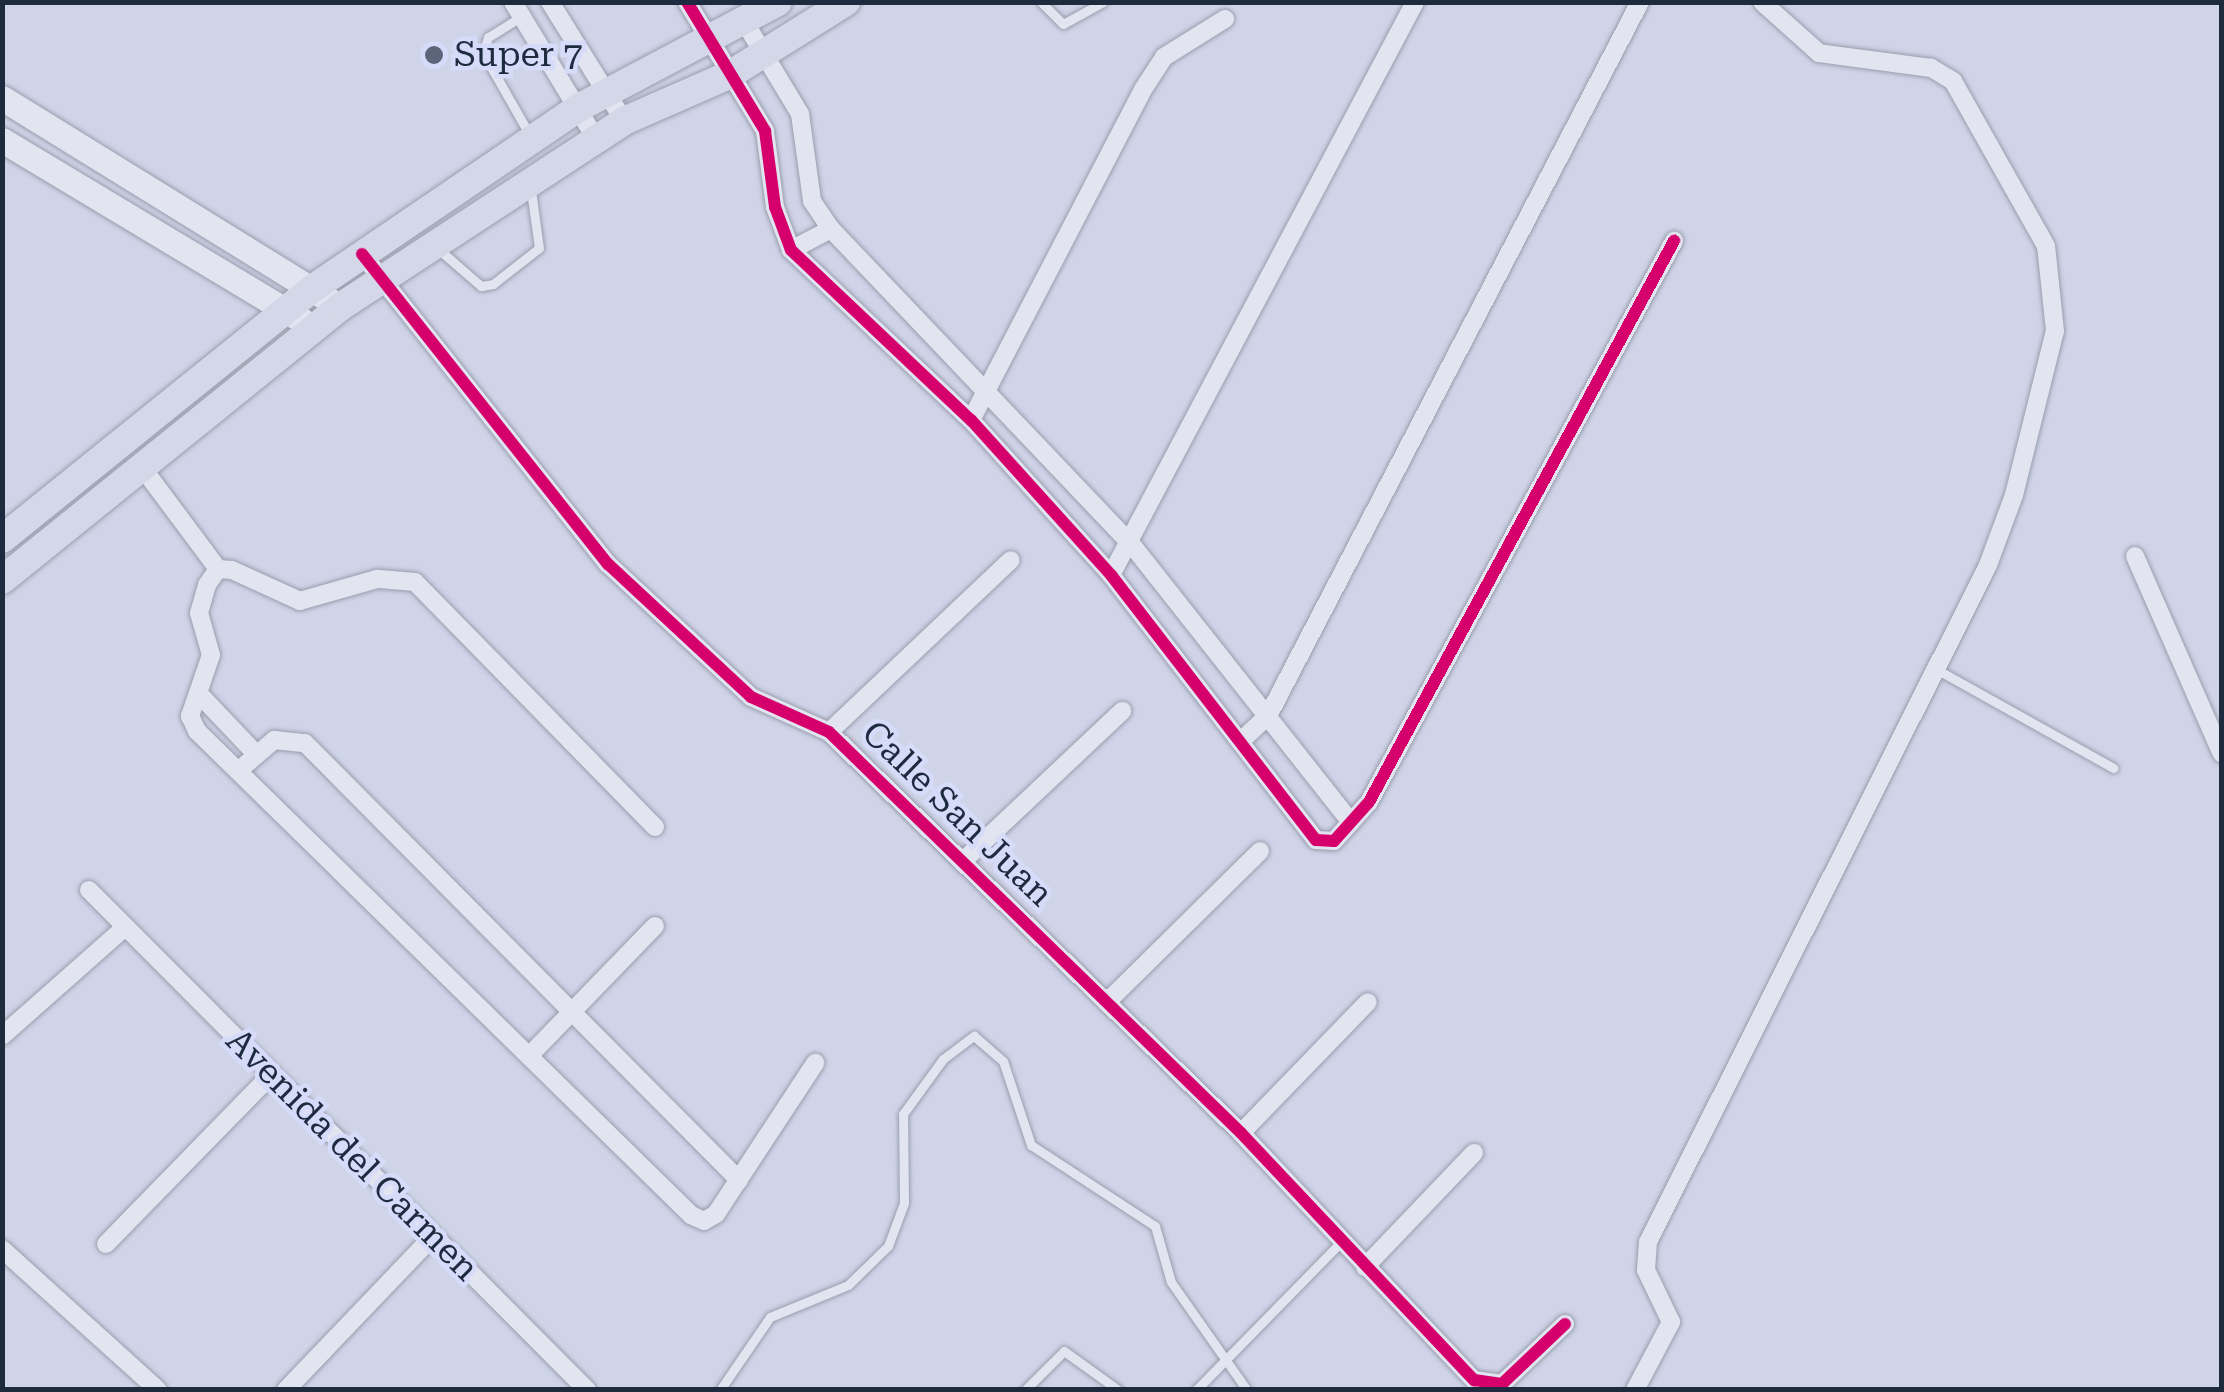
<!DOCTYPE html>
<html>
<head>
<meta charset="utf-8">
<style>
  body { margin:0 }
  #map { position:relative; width:2224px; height:1392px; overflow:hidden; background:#d0d4e8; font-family:"Roboto Serif",serif }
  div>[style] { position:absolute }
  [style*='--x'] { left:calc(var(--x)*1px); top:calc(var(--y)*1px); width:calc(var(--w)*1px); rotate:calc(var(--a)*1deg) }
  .roads { filter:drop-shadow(0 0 2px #989ead) drop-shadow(0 0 2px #989ead) }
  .lane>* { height:9px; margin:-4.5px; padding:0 4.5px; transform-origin:4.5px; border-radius:4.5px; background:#e2e4f0 }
  .street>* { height:18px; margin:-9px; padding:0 9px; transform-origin:9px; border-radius:9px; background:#e2e4f0 }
  .secondary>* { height:25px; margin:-12.5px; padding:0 12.5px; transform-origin:12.5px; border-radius:12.5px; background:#e2e4f0 }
  .primary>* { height:28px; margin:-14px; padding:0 14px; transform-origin:14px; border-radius:14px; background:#d3d7e7 }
  .cycleway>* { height:12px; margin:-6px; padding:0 6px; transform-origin:6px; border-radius:6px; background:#d6006c }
  .dots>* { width:28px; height:28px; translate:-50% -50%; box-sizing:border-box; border:5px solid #d6dbf9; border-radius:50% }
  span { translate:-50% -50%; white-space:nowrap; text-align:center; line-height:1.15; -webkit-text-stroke:9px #d6dbf9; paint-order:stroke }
  .poi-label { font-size:35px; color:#1e2a3e }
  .left { translate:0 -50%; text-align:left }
  .street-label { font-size:35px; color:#1e2a3e }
  .frame { position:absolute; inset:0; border:5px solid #1e2a3e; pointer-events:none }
</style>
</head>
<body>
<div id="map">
  <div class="roads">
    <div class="lane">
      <i style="--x:1041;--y:2;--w:31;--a:45"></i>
      <i style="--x:1063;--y:24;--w:46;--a:-28.8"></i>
      <i style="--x:522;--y:16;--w:40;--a:148"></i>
      <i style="--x:488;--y:37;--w:17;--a:107"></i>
      <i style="--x:483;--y:53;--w:97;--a:60.3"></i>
      <i style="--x:436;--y:247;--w:60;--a:40.9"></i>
      <i style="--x:481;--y:286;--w:12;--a:-9"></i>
      <i style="--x:493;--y:284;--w:58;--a:-38"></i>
      <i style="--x:539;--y:248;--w:59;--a:-97.9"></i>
      <i style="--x:1938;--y:670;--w:201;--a:29.2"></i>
      <i style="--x:720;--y:1390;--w:88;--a:-55.6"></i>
      <i style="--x:770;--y:1317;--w:84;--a:-22.3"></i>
      <i style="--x:848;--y:1285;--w:56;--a:-44.3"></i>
      <i style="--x:888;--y:1246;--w:46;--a:-69.6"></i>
      <i style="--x:904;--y:1203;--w:89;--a:-90.6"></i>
      <i style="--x:903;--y:1114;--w:68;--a:-54"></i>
      <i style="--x:943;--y:1059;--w:39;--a:-37"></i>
      <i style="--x:974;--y:1036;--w:38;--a:41"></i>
      <i style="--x:1003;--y:1061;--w:89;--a:71.6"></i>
      <i style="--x:1031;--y:1145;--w:148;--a:33.2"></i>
      <i style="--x:1155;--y:1226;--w:58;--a:74.1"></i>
      <i style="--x:1171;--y:1282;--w:132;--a:54.9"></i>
      <i style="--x:1025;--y:1390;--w:55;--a:-45"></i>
      <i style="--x:1064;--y:1351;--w:67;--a:35.8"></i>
      <i style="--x:1196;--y:1390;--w:207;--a:-45.6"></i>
    </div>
    <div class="street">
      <i style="--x:513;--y:2;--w:160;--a:58.8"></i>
      <i style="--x:550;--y:2;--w:140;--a:58.1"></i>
      <i style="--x:687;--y:2;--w:151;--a:58.8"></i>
      <i style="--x:765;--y:131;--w:77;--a:82.5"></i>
      <i style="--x:775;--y:207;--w:46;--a:69.6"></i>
      <i style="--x:791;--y:250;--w:248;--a:43.4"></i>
      <i style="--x:971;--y:420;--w:209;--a:47.9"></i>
      <i style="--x:1111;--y:575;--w:335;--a:52.3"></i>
      <i style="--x:1316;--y:840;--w:18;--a:3"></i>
      <i style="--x:1334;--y:841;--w:52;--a:-48.1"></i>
      <i style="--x:1369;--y:802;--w:639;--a:-61.47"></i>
      <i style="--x:744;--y:21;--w:109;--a:58.9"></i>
      <i style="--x:800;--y:114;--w:88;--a:82.1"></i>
      <i style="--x:812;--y:201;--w:34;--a:56"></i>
      <i style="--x:831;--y:229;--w:436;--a:46.4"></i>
      <i style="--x:1132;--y:545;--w:353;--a:51.7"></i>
      <i style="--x:791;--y:250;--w:45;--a:-27.7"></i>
      <i style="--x:362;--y:254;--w:396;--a:51.6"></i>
      <i style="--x:608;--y:564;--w:195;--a:42.9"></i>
      <i style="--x:751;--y:697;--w:85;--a:24.2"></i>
      <i style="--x:829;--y:732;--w:575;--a:44.22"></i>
      <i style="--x:1241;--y:1133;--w:340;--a:46.7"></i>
      <i style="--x:1474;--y:1380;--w:28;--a:8"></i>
      <i style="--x:1502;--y:1384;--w:87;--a:-43.6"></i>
      <i style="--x:971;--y:420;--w:374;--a:-62.5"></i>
      <i style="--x:1144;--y:88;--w:37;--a:-57"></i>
      <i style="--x:1164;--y:57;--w:72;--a:-31.9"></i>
      <i style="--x:142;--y:467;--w:127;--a:53.3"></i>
      <i style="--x:2135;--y:556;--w:216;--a:66.3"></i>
      <i style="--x:1111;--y:575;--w:649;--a:-62.05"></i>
      <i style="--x:201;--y:696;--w:81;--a:46.5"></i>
      <i style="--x:829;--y:732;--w:250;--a:-43.4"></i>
      <i style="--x:1244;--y:738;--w:33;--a:-43"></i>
      <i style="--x:1268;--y:716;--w:805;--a:-62.48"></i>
      <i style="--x:238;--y:771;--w:48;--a:-40.7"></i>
      <i style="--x:274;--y:740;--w:31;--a:6"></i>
      <i style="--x:305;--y:743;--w:616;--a:45.2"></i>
      <i style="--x:655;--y:827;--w:343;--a:-134.4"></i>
      <i style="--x:415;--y:582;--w:38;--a:-175"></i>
      <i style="--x:377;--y:579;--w:80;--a:164.1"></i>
      <i style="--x:300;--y:601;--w:75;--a:-155.5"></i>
      <i style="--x:232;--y:570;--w:14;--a:-176"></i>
      <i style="--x:218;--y:569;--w:19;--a:125"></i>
      <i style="--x:207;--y:585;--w:29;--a:106"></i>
      <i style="--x:199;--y:613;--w:44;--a:74.1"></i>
      <i style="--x:211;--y:655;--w:65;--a:109"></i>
      <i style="--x:190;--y:716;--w:17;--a:65"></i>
      <i style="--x:197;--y:731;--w:692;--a:44.41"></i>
      <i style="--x:691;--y:1215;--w:14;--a:25"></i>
      <i style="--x:704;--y:1221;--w:14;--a:-30"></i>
      <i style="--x:716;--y:1214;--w:181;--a:-56.7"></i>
      <i style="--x:963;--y:861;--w:219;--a:-43.3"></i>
      <i style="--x:89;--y:890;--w:706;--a:45.11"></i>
      <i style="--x:1107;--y:1002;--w:215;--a:-44.6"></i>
      <i style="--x:2;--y:1036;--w:164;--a:-41.5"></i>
      <i style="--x:529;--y:1056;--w:181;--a:-45.9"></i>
      <i style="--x:1241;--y:1133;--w:182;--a:-45.9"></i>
      <i style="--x:106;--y:1244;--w:236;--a:-45.7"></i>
      <i style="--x:2;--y:1249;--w:210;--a:42.1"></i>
      <i style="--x:1365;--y:1267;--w:158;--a:-46.3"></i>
      <i style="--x:286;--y:1390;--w:211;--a:-46.3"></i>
      <i style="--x:1635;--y:1390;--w:77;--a:-62.1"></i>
      <i style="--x:1671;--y:1322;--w:58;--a:-115.7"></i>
      <i style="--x:1646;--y:1270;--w:28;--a:-86"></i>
      <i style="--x:1648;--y:1242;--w:758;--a:-63.33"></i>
      <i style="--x:1988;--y:565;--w:75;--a:-69.6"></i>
      <i style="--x:2014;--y:495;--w:169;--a:-76"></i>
      <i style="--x:2055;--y:331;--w:85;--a:-96"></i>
      <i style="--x:2046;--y:246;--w:189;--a:-119.4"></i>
      <i style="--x:1953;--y:81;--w:26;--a:-149"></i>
      <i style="--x:1931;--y:68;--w:113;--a:-172.4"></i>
      <i style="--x:1819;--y:53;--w:76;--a:-138.2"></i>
    </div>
    <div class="secondary">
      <i style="--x:2;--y:98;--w:397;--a:31.7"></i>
      <i style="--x:2;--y:140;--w:350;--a:31"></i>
    </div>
    <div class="primary">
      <i style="--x:2;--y:539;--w:398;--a:-38.9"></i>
      <i style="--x:312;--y:289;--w:322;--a:-34.2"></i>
      <i style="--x:578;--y:108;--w:226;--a:-27.9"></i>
      <i style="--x:2;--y:580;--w:434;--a:-38.9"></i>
      <i style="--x:340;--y:307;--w:339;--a:-33.2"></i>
      <i style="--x:624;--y:121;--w:117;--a:-23.7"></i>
      <i style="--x:731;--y:74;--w:136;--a:-32.1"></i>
    </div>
  </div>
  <div class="cycleway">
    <i style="--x:687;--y:2;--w:151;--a:58.8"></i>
    <i style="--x:765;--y:131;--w:77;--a:82.5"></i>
    <i style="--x:775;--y:207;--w:46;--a:69.6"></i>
    <i style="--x:791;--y:250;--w:248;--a:43.4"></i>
    <i style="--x:971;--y:420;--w:209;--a:47.9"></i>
    <i style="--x:1111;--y:575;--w:335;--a:52.3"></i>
    <i style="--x:1316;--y:840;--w:18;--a:3"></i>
    <i style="--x:1334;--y:841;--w:52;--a:-48.1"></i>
    <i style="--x:1369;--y:802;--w:639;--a:-61.47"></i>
    <i style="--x:362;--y:254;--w:396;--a:51.6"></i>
    <i style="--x:608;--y:564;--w:195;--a:42.9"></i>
    <i style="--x:751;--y:697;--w:85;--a:24.2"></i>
    <i style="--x:829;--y:732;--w:575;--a:44.22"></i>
    <i style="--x:1241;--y:1133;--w:340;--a:46.7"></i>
    <i style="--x:1474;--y:1380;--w:28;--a:8"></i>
    <i style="--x:1502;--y:1384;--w:87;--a:-43.6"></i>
  </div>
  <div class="dots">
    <i style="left:434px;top:55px;background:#5c667a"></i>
  </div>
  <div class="poi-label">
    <span class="left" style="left:454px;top:55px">Super 7</span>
  </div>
  <div class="street-label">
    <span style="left:957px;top:814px;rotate:44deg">Calle San Juan</span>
    <span style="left:352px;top:1155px;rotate:45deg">Avenida del Carmen</span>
  </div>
  <div class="frame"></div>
</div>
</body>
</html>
